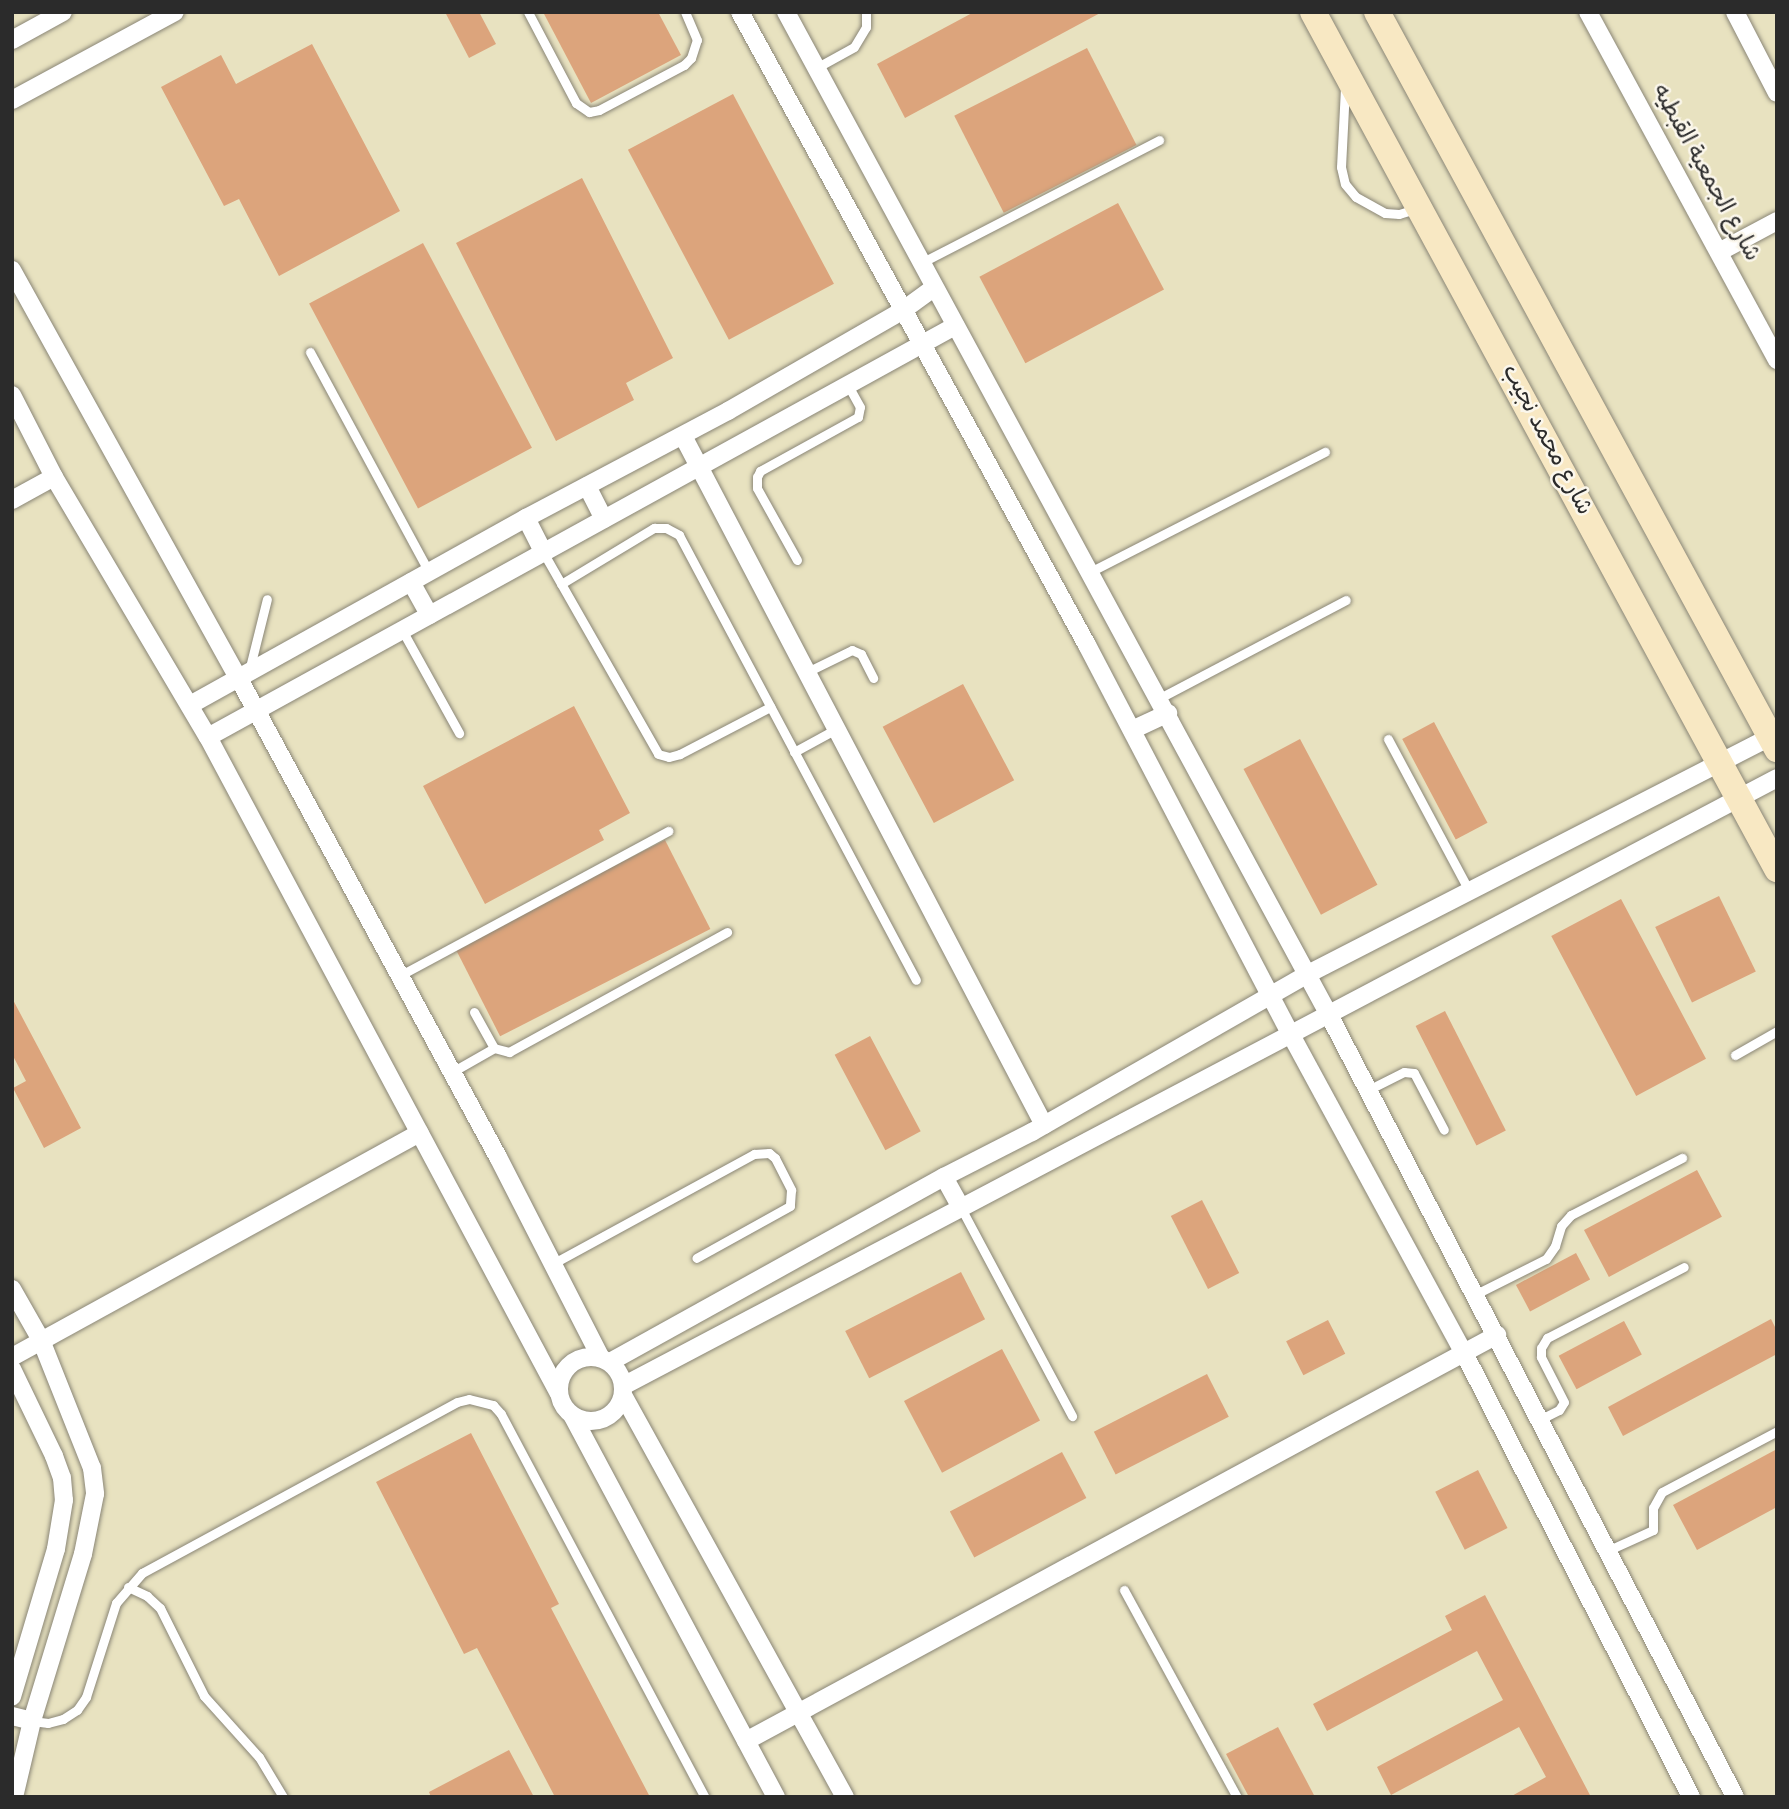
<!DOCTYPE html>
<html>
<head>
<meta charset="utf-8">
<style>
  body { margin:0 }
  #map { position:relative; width:1789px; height:1809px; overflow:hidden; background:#e8e2c0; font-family:Dekko,"Playpen Sans Arabic",sans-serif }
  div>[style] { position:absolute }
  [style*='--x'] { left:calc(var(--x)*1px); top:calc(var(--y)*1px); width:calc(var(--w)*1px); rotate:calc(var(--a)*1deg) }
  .building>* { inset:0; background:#dca47c; transform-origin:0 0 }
  .roads { filter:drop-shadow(0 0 2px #8a8676) drop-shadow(0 0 2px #8a8676) }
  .lane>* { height:9px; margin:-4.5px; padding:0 4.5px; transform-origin:4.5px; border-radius:4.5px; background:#fff }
  .street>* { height:18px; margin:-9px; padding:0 9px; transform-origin:9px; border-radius:9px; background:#fff }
  .street>.ring { margin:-9px; padding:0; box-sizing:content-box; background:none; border:18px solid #fff; border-radius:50% }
  .secondary>* { height:26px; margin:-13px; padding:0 13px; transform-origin:13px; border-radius:13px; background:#f8e8c3 }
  span { translate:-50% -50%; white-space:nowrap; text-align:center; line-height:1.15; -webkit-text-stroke:5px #fbf7ec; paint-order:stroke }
  .street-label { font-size:23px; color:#2b2b2b }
  .frame { position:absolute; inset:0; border:14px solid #2b2b2b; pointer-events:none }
</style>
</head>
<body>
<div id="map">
  <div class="building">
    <i style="clip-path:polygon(445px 12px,479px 12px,496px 44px,469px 58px)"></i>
    <i style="clip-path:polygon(543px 12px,658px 12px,681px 55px,591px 103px)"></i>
    <i style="clip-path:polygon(974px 12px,1102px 12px,905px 118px,877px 64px)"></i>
    <i style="clip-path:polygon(312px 44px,400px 211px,279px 276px,239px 199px,224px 206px,161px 87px,221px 55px,236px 84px)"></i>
    <i style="left:1087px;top:48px;width:109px;height:149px;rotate:63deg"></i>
    <i style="left:733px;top:94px;width:215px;height:119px;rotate:62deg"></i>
    <i style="clip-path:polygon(582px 178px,673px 358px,626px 383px,634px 400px,556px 441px,456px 243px)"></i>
    <i style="left:1118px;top:203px;width:98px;height:157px;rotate:62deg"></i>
    <i style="left:423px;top:243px;width:232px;height:129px;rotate:62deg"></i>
    <i style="left:963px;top:684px;width:109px;height:91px;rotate:62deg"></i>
    <i style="clip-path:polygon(574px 706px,630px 813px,599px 830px,604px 840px,485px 904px,423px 786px)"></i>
    <i style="left:1434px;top:722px;width:114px;height:36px;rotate:62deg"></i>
    <i style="left:1300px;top:739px;width:165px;height:64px;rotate:62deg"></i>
    <i style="left:665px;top:840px;width:100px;height:236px;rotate:63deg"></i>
    <i style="left:1719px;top:896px;width:84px;height:71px;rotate:64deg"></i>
    <i style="left:1621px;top:899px;width:181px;height:79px;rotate:62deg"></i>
    <i style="clip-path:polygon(12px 998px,81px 1128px,44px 1148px,13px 1088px,26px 1081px,12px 1054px)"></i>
    <i style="left:1445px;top:1011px;width:134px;height:33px;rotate:63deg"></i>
    <i style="left:870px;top:1036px;width:108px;height:40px;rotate:62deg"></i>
    <i style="left:1697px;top:1170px;width:53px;height:128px;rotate:62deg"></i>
    <i style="left:1202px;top:1200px;width:82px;height:35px;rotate:63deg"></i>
    <i style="left:1576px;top:1253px;width:30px;height:68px;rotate:62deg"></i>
    <i style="left:961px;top:1272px;width:53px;height:130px;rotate:63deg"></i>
    <i style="clip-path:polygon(1771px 1319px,1777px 1331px,1777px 1354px,1623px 1436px,1608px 1407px)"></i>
    <i style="left:1328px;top:1320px;width:38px;height:47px;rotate:63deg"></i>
    <i style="left:1624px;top:1321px;width:38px;height:74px;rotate:62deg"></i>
    <i style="left:1002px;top:1349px;width:81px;height:111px;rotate:62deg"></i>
    <i style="left:1207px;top:1374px;width:48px;height:127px;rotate:63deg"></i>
    <i style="clip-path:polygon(471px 1433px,559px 1604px,551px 1608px,650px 1797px,555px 1797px,477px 1648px,464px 1654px,376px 1482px)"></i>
    <i style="clip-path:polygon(1777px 1449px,1777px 1507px,1697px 1550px,1673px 1505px)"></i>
    <i style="left:1062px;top:1452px;width:52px;height:127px;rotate:62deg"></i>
    <i style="left:1478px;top:1470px;width:65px;height:48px;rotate:63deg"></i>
    <i style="clip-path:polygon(1485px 1595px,1591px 1797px,1510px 1797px,1546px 1777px,1519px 1727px,1391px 1795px,1377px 1767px,1503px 1700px,1477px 1651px,1327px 1731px,1313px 1704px,1452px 1630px,1445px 1616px)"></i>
    <i style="clip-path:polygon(1278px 1727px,1315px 1797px,1249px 1797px,1226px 1754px)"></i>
    <i style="clip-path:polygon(509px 1750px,534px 1797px,431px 1797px,429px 1792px)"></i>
  </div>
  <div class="roads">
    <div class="lane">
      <i style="--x:528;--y:12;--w:103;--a:62.2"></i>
      <i style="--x:576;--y:103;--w:16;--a:35"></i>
      <i style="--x:589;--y:112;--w:10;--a:-11"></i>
      <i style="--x:599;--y:110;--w:96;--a:-27.9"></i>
      <i style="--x:684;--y:65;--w:10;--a:-45"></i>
      <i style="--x:691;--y:58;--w:19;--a:-72"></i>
      <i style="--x:697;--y:40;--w:30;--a:-113"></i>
      <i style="--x:816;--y:68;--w:43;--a:-28.9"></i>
      <i style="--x:854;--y:47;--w:23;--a:-59"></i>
      <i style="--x:866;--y:27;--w:15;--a:-90"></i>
      <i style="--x:1345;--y:88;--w:79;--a:92.9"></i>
      <i style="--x:1341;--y:167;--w:17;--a:77"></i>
      <i style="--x:1345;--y:184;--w:17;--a:50"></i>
      <i style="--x:1356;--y:197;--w:33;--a:29"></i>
      <i style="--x:1385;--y:213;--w:14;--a:4"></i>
      <i style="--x:1399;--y:214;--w:17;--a:-17"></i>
      <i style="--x:921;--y:263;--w:268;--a:-27.3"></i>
      <i style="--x:310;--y:352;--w:250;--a:61.6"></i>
      <i style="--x:543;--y:552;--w:232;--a:60.3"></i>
      <i style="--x:658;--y:754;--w:11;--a:15"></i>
      <i style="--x:669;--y:757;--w:11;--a:-15"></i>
      <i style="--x:680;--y:754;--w:102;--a:-27.6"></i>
      <i style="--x:797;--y:560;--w:82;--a:-119.1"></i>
      <i style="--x:757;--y:488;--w:11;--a:-90"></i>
      <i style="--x:757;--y:477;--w:7;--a:-63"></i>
      <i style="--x:760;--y:471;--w:112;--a:-28.9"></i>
      <i style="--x:858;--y:417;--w:10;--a:-79"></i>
      <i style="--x:860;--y:407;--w:25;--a:-119"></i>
      <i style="--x:1090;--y:572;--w:264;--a:-27.1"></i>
      <i style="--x:561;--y:584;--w:109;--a:-31.1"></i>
      <i style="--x:654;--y:528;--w:12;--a:0"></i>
      <i style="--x:666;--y:528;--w:15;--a:28"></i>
      <i style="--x:679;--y:535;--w:504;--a:61.96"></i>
      <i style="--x:402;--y:630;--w:118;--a:61"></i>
      <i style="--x:249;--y:671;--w:74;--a:-76"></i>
      <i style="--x:807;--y:672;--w:50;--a:-26.1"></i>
      <i style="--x:852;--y:650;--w:10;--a:24"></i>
      <i style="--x:861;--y:654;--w:27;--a:63"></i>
      <i style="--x:1160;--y:698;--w:210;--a:-27.8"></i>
      <i style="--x:1388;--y:739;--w:172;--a:61.9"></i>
      <i style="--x:794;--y:752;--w:48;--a:-28.7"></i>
      <i style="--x:399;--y:976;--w:306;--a:-28.3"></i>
      <i style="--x:474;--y:1012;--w:41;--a:60.9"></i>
      <i style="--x:494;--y:1048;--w:16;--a:15"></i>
      <i style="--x:509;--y:1052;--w:249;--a:-28.8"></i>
      <i style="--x:1735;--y:1055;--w:48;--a:-29.7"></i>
      <i style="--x:452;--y:1072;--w:48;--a:-29.7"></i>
      <i style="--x:1368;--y:1090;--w:40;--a:-26.6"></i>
      <i style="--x:1404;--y:1072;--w:10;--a:6"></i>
      <i style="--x:1414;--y:1073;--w:64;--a:62.2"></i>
      <i style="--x:961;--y:1208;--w:236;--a:61.9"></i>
      <i style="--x:554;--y:1263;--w:228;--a:-28.6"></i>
      <i style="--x:754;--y:1154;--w:15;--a:-4"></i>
      <i style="--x:769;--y:1153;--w:8;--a:40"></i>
      <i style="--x:775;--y:1158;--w:36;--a:63"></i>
      <i style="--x:791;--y:1190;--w:16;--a:94"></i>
      <i style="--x:790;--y:1206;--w:107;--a:151"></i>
      <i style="--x:1476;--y:1294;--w:78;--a:-26.6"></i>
      <i style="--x:1546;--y:1259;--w:16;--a:-55"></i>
      <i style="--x:1555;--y:1246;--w:21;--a:-73"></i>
      <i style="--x:1561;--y:1226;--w:15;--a:-48"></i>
      <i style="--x:1571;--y:1215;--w:125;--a:-27.2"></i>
      <i style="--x:1541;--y:1419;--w:20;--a:-27"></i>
      <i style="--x:1559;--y:1410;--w:9;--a:-58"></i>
      <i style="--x:1564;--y:1402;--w:51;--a:-117.1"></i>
      <i style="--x:1541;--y:1357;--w:9;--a:-90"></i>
      <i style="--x:1541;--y:1348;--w:12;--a:-59"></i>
      <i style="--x:1547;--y:1338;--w:154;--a:-27.4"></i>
      <i style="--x:1609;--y:1550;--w:48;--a:-24.4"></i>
      <i style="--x:1653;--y:1530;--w:22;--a:-90"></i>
      <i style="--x:1653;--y:1508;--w:18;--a:-61"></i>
      <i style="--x:1662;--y:1492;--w:130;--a:-27.9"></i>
      <i style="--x:128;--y:1587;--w:21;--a:25"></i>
      <i style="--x:147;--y:1596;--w:18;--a:43"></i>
      <i style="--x:160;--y:1608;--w:98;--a:63.4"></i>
      <i style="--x:204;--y:1696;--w:82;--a:48"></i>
      <i style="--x:259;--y:1757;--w:47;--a:59"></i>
      <i style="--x:1124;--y:1590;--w:236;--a:61.4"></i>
      <i style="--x:32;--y:1721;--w:16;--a:7"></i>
      <i style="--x:48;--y:1723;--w:16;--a:-15"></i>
      <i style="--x:63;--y:1719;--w:17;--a:-33"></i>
      <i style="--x:77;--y:1710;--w:16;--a:-55"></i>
      <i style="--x:86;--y:1697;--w:99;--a:-72.3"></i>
      <i style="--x:116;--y:1603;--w:40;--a:-49"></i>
      <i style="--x:142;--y:1573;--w:358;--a:-28.5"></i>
      <i style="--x:457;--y:1402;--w:12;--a:-14"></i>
      <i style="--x:469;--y:1399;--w:25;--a:14"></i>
      <i style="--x:493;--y:1405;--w:12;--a:48"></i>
      <i style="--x:501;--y:1414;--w:434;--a:62"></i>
    </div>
    <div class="street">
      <i style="--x:740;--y:12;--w:722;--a:61.27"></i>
      <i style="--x:1087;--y:645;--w:438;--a:62.4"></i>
      <i style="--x:1290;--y:1033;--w:362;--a:61.5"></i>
      <i style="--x:1463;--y:1351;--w:501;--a:62.92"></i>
      <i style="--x:786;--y:12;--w:1138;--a:61.57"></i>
      <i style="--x:1328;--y:1013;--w:883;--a:62.56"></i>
      <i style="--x:1588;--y:12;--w:396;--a:61.5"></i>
      <i style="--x:1735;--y:12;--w:91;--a:62.6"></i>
      <i style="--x:12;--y:40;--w:58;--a:-28.8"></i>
      <i style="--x:12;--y:100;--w:185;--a:-28.4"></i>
      <i style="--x:1719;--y:252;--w:66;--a:-28.1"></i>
      <i style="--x:12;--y:270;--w:466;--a:61"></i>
      <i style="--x:238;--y:677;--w:546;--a:61.56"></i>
      <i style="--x:498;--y:1157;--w:226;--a:62.9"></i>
      <i style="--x:12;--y:395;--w:92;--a:62.9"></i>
      <i style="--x:54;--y:477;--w:302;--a:59.4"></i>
      <i style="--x:208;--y:737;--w:743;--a:61.88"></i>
      <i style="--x:683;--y:436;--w:778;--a:62.35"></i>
      <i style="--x:587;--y:486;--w:37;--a:63"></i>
      <i style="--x:12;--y:500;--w:48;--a:-28.7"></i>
      <i style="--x:526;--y:518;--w:38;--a:63"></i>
      <i style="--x:411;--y:582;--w:38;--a:61"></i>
      <i style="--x:190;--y:705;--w:385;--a:-29.1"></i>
      <i style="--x:526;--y:518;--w:229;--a:-27.9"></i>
      <i style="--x:728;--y:411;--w:201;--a:-29.9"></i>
      <i style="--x:902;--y:311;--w:39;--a:-36"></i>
      <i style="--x:1132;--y:730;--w:40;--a:-25"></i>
      <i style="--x:208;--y:737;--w:853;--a:-28.82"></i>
      <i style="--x:944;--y:1177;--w:35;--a:61"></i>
      <i style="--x:12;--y:1289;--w:59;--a:60.4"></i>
      <i style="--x:41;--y:1340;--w:138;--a:68.3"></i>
      <i style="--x:92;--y:1468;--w:26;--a:83"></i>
      <i style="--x:95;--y:1494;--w:61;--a:101.3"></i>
      <i style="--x:83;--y:1554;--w:175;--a:107"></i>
      <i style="--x:32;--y:1721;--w:78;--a:103.3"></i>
      <i class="ring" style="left:559px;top:1357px;width:46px;height:46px"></i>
      <i style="--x:12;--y:1357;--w:465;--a:-28.8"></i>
      <i style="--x:610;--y:1362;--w:382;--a:-29"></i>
      <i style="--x:944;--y:1177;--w:99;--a:-27.1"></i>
      <i style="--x:1032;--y:1132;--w:316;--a:-29.8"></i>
      <i style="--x:1306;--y:975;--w:521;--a:-27.15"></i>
      <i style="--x:12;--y:1369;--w:97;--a:64.2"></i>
      <i style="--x:54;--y:1456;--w:23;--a:70"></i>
      <i style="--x:62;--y:1478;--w:22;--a:85"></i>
      <i style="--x:64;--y:1500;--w:50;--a:99.3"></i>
      <i style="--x:56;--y:1549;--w:154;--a:106.6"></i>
      <i style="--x:623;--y:1386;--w:1304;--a:-27.78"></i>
      <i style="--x:623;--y:1395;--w:459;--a:61.1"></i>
      <i style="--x:572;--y:1415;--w:433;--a:61.9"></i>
      <i style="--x:12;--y:1716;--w:21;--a:14"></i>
      <i style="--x:746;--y:1741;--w:854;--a:-28.4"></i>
    </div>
    <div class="secondary">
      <i style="--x:1313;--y:12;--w:975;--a:61.57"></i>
      <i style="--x:1377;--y:12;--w:839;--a:61.51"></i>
    </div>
  </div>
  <div class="street-label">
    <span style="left:1704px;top:174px;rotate:61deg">شارع الجمعية القبطيه</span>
    <span style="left:1545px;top:441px;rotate:62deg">شارع محمد نجيب</span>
  </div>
  <div class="frame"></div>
</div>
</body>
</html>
